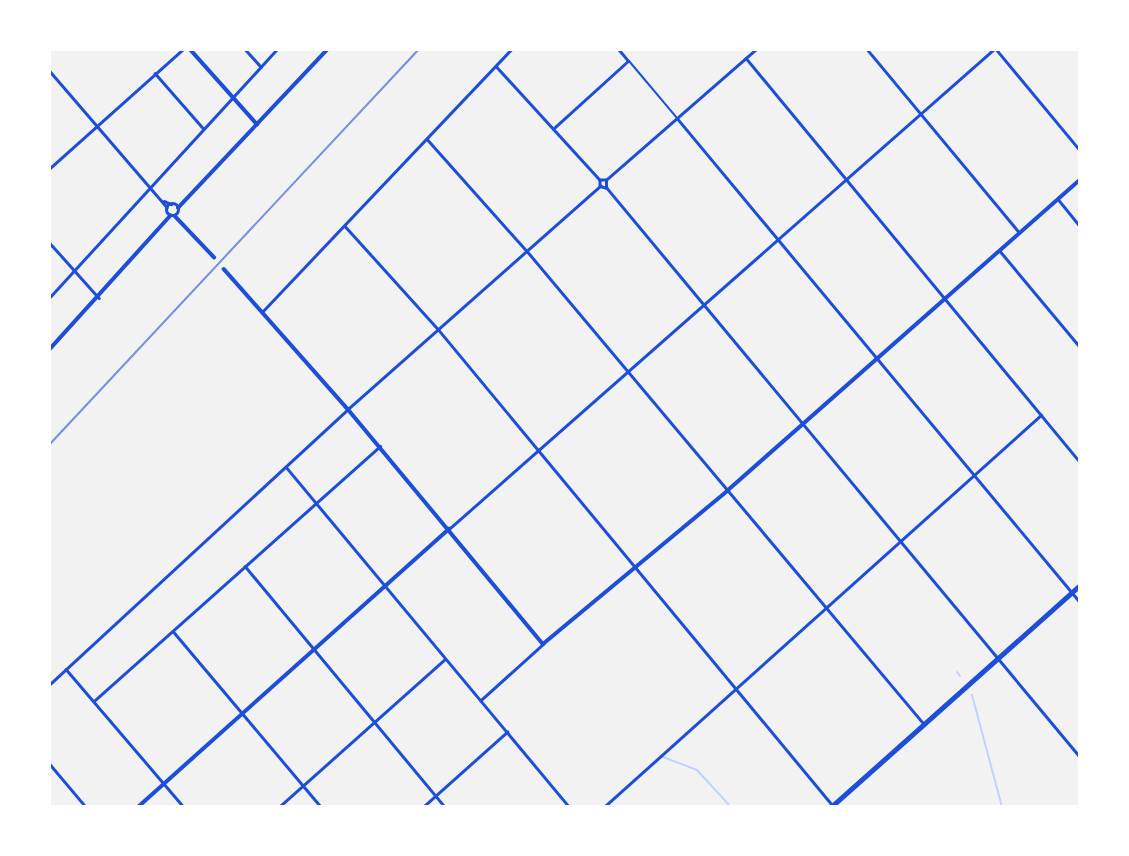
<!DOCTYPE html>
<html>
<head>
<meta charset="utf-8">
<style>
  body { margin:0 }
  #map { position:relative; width:1129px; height:856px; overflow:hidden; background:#f2f2f2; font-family:Mulish,sans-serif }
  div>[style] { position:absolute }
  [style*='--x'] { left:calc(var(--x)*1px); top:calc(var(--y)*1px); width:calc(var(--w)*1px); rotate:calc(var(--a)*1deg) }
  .stream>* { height:2px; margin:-1px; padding:0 1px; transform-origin:1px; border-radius:1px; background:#bfd3fe }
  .pedestrian>* { height:2px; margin:-1px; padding:0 1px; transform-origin:1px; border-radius:1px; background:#1d4ed8 }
  .minor>* { height:2.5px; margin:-1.25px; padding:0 1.25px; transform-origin:1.25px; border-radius:1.25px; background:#1d4ed8 }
  .tertiary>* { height:3.5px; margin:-1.75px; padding:0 1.75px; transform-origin:1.75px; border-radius:1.75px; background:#1d4ed8 }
  .tertiary>.ring { margin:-1.75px; padding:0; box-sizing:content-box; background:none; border:3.5px solid #1d4ed8; border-radius:50% }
  .primary>* { height:4.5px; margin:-2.25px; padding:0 2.25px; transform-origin:2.25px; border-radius:2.25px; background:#1d4ed8 }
  .rail>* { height:2px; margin:-1px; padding:0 1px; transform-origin:1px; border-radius:1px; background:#7290e2 }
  span { translate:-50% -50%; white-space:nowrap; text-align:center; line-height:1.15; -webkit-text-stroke:7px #fff; paint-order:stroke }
  .frame { position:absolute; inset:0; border:51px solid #fff; pointer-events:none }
</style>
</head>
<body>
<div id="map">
  <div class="stream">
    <i style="--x:957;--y:672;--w:5;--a:53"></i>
    <i style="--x:972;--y:695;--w:116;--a:75"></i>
    <i style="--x:663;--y:757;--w:36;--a:21"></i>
    <i style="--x:697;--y:770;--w:50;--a:47.4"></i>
  </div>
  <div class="pedestrian">
    <i style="--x:629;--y:61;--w:75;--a:49.9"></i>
  </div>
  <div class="minor">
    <i style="--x:245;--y:49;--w:24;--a:48"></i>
    <i style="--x:867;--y:49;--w:238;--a:50.3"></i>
    <i style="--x:996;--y:49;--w:131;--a:50.3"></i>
    <i style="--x:746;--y:58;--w:524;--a:50.42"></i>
    <i style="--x:496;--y:66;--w:154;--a:47.6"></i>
    <i style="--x:49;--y:70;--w:181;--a:49.3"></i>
    <i style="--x:155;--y:73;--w:73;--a:48.9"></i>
    <i style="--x:677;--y:118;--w:630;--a:50.22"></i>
    <i style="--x:553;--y:129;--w:101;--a:-42.2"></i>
    <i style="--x:628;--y:61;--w:16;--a:-130"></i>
    <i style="--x:428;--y:140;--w:149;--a:48.3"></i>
    <i style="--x:527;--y:251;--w:618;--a:49.99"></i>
    <i style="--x:49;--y:169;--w:180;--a:-41.8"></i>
    <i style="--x:606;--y:180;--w:199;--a:-41.1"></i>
    <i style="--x:606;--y:187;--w:7;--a:-90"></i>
    <i style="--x:606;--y:180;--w:6;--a:180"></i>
    <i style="--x:600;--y:180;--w:6;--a:90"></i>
    <i style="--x:600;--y:186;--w:7;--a:16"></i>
    <i style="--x:607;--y:188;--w:740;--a:50.26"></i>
    <i style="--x:1058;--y:199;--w:35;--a:51"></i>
    <i style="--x:164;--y:201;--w:8;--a:23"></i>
    <i style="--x:345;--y:226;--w:139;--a:47.9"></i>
    <i style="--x:438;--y:329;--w:621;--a:50.36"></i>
    <i style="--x:49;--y:242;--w:75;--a:48.2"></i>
    <i style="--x:1000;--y:251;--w:125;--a:50.2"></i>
    <i style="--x:49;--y:298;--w:338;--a:-47.5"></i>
    <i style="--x:262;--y:312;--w:363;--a:-46.5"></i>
    <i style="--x:287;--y:468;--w:441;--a:50.2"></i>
    <i style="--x:449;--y:529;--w:726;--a:-41.37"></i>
    <i style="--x:245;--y:566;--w:313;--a:50.3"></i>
    <i style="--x:173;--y:631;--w:230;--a:49.9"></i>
    <i style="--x:66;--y:669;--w:182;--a:49.5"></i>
    <i style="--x:49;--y:685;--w:407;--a:-42.7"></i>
    <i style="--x:348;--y:409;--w:337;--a:-41.5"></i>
    <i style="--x:481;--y:700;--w:84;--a:-42.1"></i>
    <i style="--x:94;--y:701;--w:383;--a:-41.7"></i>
    <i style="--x:49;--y:763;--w:57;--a:49.9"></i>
    <i style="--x:279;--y:807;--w:222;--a:-41.7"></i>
    <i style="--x:423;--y:807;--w:113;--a:-41.8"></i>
    <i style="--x:604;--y:807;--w:587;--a:-41.89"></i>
  </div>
  <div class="tertiary">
    <i style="--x:190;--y:49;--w:101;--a:48.2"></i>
    <i class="ring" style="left:167px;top:204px;width:8.5px;height:8.5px"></i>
    <i style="--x:178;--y:208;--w:219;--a:-46.7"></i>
    <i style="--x:175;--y:216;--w:57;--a:46.4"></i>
    <i style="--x:224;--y:269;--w:187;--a:48.5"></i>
    <i style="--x:348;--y:409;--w:305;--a:50.3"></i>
    <i style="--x:543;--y:644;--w:239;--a:-39.7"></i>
    <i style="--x:727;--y:491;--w:470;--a:-41.4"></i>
    <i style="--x:49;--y:350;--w:181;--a:-47.9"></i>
    <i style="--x:138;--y:807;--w:417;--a:-41.8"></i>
  </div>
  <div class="primary">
    <i style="--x:831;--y:807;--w:334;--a:-41.7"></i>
  </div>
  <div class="rail">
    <i style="--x:49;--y:445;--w:542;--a:-46.94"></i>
  </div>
  <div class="frame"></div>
</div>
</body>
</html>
